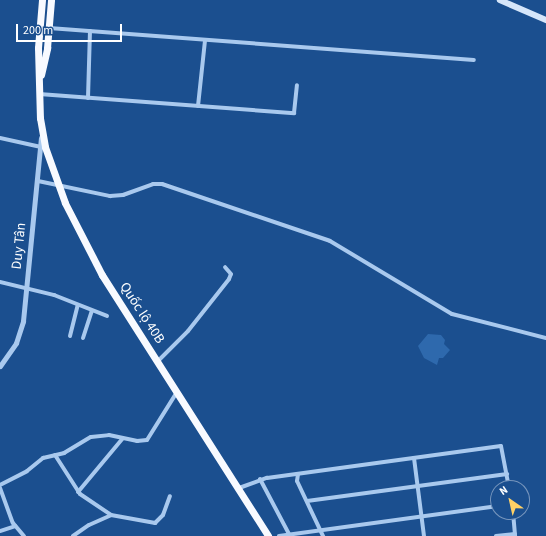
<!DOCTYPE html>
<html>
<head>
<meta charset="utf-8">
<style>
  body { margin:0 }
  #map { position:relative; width:546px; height:536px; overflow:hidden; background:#1b4f8f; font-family:"Source Sans 3",sans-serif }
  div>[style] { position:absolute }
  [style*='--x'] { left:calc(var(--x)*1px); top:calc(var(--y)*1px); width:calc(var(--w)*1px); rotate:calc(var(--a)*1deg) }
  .green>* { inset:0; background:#2e69ad }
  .minor>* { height:4px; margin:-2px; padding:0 2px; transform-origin:2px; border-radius:2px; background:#a9c9ee }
  .tertiary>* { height:5px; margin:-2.5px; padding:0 2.5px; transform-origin:2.5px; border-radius:2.5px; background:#a9c9ee }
  .secondary>* { height:5.5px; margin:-2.75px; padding:0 2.75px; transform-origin:2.75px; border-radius:2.75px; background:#d6e6fa }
  .trunk>* { height:7px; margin:-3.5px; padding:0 3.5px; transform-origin:3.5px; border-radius:3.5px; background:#f8faff }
  span { translate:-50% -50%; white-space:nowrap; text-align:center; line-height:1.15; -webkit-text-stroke:3px #1b4f8f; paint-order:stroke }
  .street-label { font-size:14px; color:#fff }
  .north { position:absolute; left:490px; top:480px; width:40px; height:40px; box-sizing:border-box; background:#1b4f8f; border:1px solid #7695bc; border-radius:50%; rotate:326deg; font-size:11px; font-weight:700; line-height:16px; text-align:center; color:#fff }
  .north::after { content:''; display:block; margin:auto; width:14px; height:18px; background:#ffd166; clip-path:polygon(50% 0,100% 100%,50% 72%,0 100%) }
  .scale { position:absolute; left:16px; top:24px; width:106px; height:18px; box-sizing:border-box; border:2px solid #fff; border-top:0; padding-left:5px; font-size:12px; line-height:14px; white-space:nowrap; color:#fff; -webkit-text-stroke:3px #1b4f8f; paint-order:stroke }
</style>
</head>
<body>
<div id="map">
  <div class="green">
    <i style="clip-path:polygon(428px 334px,441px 335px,445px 340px,444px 344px,450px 350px,443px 358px,439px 358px,437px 365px,424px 358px,418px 346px)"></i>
  </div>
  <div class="minor">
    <i style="--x:49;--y:28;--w:426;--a:4.3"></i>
    <i style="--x:39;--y:94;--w:256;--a:4.3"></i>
    <i style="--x:294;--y:113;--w:28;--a:-84"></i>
    <i style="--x:88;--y:98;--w:67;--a:-88.3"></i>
    <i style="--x:198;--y:106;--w:66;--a:-83.9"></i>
    <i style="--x:0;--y:138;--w:42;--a:12.4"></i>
    <i style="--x:38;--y:181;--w:74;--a:11.8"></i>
    <i style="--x:110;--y:196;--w:13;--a:-4"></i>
    <i style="--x:123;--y:195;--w:32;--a:-20"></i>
    <i style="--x:153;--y:184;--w:9;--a:0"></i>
    <i style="--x:162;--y:184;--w:177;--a:18.7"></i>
    <i style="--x:330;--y:241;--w:142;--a:30.9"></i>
    <i style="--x:452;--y:314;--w:97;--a:14.3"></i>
    <i style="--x:0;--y:282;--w:56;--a:13.5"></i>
    <i style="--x:54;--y:295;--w:57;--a:21.6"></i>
    <i style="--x:70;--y:336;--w:32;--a:-76"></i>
    <i style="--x:83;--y:338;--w:28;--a:-72"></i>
    <i style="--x:158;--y:361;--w:42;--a:-45"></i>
    <i style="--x:188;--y:331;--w:66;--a:-51.7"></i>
    <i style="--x:229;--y:279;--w:5;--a:-68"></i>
    <i style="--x:231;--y:274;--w:9;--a:-131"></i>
    <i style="--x:55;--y:455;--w:46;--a:57.3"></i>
    <i style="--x:80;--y:494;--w:37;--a:34"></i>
    <i style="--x:111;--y:515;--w:45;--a:10.3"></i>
    <i style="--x:155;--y:523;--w:11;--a:-45"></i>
    <i style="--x:163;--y:515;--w:20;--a:-70"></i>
    <i style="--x:414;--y:458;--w:79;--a:82.7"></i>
    <i style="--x:298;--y:474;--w:7;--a:98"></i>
    <i style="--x:297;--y:481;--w:61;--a:64.7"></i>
    <i style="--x:260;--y:479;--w:64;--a:62.2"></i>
    <i style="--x:0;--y:485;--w:30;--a:-27"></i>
    <i style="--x:27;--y:471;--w:21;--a:-39"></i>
    <i style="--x:43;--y:458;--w:22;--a:-13"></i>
    <i style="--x:64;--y:453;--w:31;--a:-31"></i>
    <i style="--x:91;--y:437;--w:18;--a:-6"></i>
    <i style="--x:109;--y:435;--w:29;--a:12"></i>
    <i style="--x:137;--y:441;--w:10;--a:-6"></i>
    <i style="--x:147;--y:440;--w:57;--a:-58"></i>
    <i style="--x:0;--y:488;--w:37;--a:70"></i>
    <i style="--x:13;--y:523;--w:17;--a:50"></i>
    <i style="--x:239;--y:488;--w:30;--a:-20"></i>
    <i style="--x:267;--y:478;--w:236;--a:-7.8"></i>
    <i style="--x:501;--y:446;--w:43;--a:79.2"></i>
    <i style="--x:78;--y:492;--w:70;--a:-50.2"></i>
    <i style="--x:307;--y:501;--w:202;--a:-7.7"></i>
    <i style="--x:513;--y:512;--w:24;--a:85"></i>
    <i style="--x:0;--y:531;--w:16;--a:-18"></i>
    <i style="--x:73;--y:536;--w:19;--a:-35"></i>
    <i style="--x:89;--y:525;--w:24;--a:-24"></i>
    <i style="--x:279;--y:536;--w:221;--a:-7.8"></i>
    <i style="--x:496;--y:536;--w:19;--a:-6"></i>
  </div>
  <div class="tertiary">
    <i style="--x:0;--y:366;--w:28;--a:-55"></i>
    <i style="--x:16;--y:343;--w:23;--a:-72"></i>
    <i style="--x:23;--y:321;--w:184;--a:-84.4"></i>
  </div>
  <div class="secondary">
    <i style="--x:500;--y:0;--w:50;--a:23.5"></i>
  </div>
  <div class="trunk">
    <i style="--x:42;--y:0;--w:48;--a:94.8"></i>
    <i style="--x:38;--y:48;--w:70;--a:88.4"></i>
    <i style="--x:40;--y:118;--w:29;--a:80"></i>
    <i style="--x:45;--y:147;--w:59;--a:70.3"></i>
    <i style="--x:65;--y:203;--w:81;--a:62.8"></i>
    <i style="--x:102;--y:275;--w:309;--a:57.5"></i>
    <i style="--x:41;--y:75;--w:28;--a:-77"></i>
    <i style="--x:47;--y:48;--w:48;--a:-85.2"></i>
  </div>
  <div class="street-label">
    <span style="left:19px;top:246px;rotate:-84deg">Duy Tân</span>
    <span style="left:142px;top:313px;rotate:57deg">Quốc lộ 40B</span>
  </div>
  <div class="north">N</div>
  <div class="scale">200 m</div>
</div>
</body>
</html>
